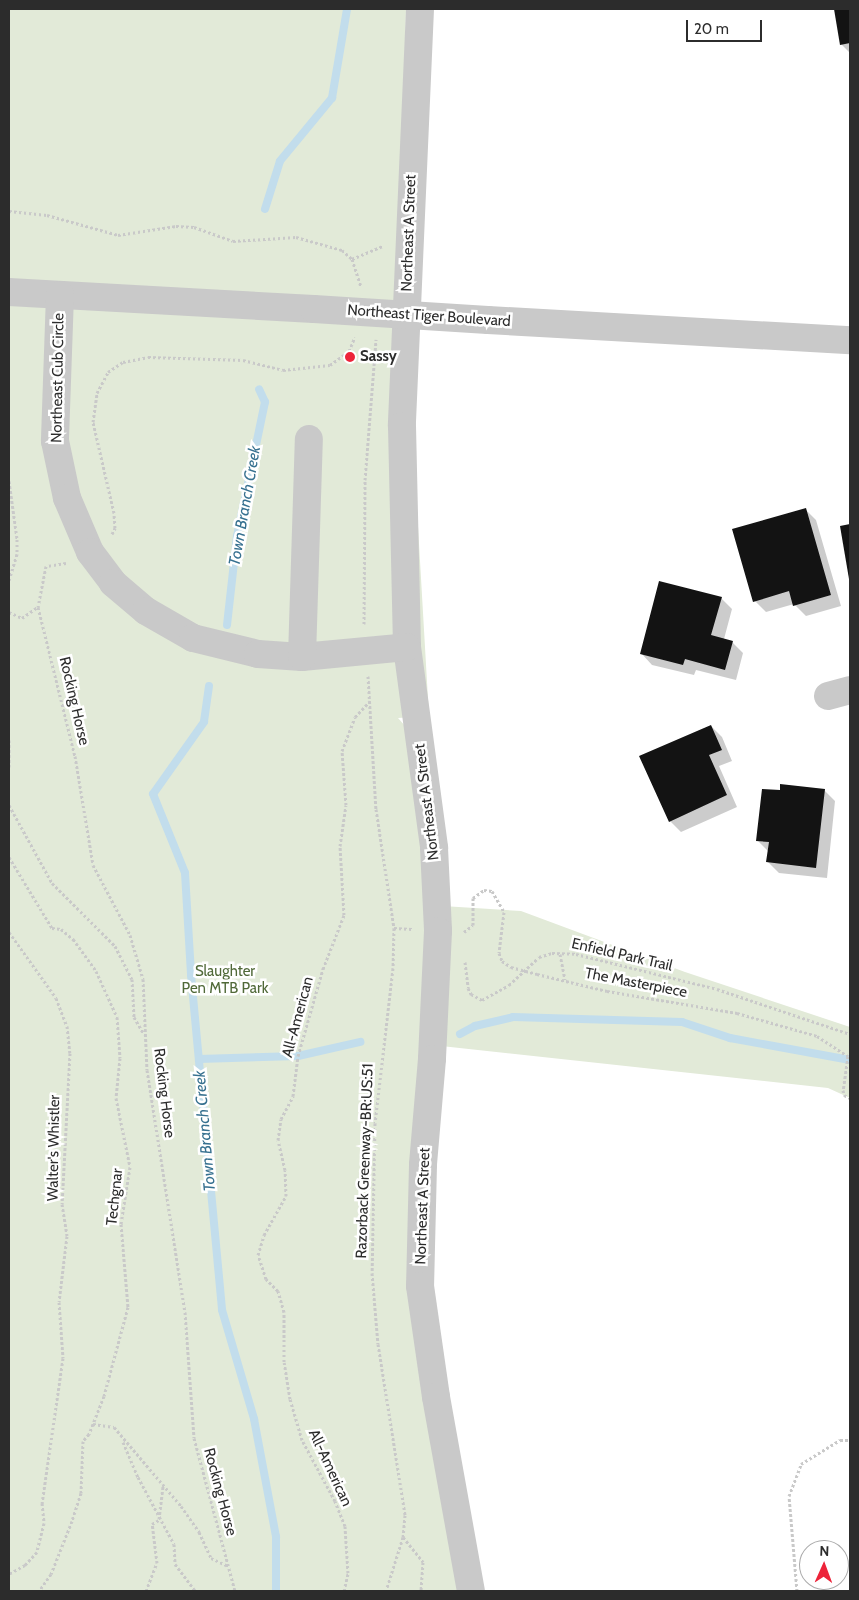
<!DOCTYPE html>
<html>
<head>
<meta charset="utf-8">
<style>
  body { margin:0 }
  #map { position:relative; width:859px; height:1600px; overflow:hidden; background:#fff; font-family:Cabin,sans-serif }
  div>[style] { position:absolute }
  [style*='--x'] { left:calc(var(--x)*1px); top:calc(var(--y)*1px); width:calc(var(--w)*1px); rotate:calc(var(--a)*1deg) }
  .green>* { inset:0; background:#e2ead8 }
  .shadow>* { inset:0; background:#0003 }
  .stream>* { height:8px; margin:-4px; padding:0 4px; transform-origin:4px; border-radius:4px; background:#c2ddec }
  .building>* { inset:0; background:#131313 }
  .path>* { height:3px; margin-top:-1.5px; transform-origin:0; background:repeating-linear-gradient(90deg,#c9c9c9 0 2.5px,transparent 0 5px) }
  .minor>* { height:28px; margin:-14px; padding:0 14px; transform-origin:14px; border-radius:14px; background:#c9c9c9 }
  .path-bridge>* { height:3px; margin-top:-1.5px; transform-origin:0; background:repeating-linear-gradient(90deg,#c9c9c9 0 2.5px,transparent 0 5px) }
  .minor-bridge>* { height:28px; margin:-14px; padding:0 14px; transform-origin:14px; border-radius:14px; background:#c9c9c9 }
  .dots>* { width:14px; height:14px; translate:-50% -50%; box-sizing:border-box; border:2px solid #fff; border-radius:50% }
  span { translate:-50% -50%; white-space:nowrap; text-align:center; line-height:1.15; -webkit-text-stroke:5px #fff; paint-order:stroke }
  .street-label { font-size:15px; color:#2c2c2c }
  .poi-label { font-size:15px; color:#2c2c2c; font-weight:700 }
  .left { translate:0 -50%; text-align:left }
  .park-label { font-size:15px; color:#506938 }
  .water-label { font-size:16px; color:#377190; font-style:italic }
  .frame { position:absolute; inset:0; border:10px solid #2c2c2c; pointer-events:none }
  .north { position:absolute; left:799px; top:1540px; width:50px; height:50px; box-sizing:border-box; background:#fff; border:1px solid #ababab; border-radius:50%; rotate:2deg; font-size:14px; font-weight:700; line-height:20px; text-align:center; color:#2c2c2c }
  .north::after { content:''; display:block; margin:auto; width:18px; height:22px; background:#ed2339; clip-path:polygon(50% 0,100% 100%,50% 72%,0 100%) }
  .scale { position:absolute; left:686px; top:20px; width:76px; height:22px; box-sizing:border-box; border:2px solid #2c2c2c; border-top:0; padding-left:6px; font-size:15px; line-height:18px; white-space:nowrap; color:#2c2c2c; -webkit-text-stroke:4px #fff; paint-order:stroke }
</style>
</head>
<body>
<div id="map">
  <div class="green">
    <i style="clip-path:polygon(9px 9px,406px 9px,401px 233px,429px 716px,398px 718px,414px 736px,427px 905px,521px 911px,685px 972px,850px 1027px,850px 1098px,828px 1088px,432px 1045px,423px 1285px,469px 1591px,9px 1591px)"></i>
  </div>
  <div class="shadow">
    <i style="clip-path:polygon(836px 9px,850px 9px,850px 53px,841px 44px)"></i>
    <i style="clip-path:polygon(805px 509px,816px 520px,841px 606px,806px 616px,794px 604px,766px 612px,755px 601px)"></i>
    <i style="clip-path:polygon(850px 525px,850px 577px,841px 527px)"></i>
    <i style="clip-path:polygon(721px 598px,732px 609px,724px 639px,732px 642px,743px 653px,736px 680px,696px 670px,694px 675px,652px 665px,641px 653px)"></i>
    <i style="clip-path:polygon(711px 726px,722px 737px,732px 761px,719px 766px,737px 807px,681px 832px,670px 821px)"></i>
    <i style="clip-path:polygon(824px 790px,835px 801px,827px 878px,779px 873px,768px 862px,769px 852px,758px 841px)"></i>
  </div>
  <div class="stream">
    <i style="--x:265;--y:209;--w:50;--a:-72.6"></i>
    <i style="--x:280;--y:161;--w:82;--a:-50.5"></i>
    <i style="--x:332;--y:98;--w:90;--a:-80.4"></i>
    <i style="--x:227;--y:625;--w:90;--a:-83.6"></i>
    <i style="--x:237;--y:536;--w:137;--a:-78.2"></i>
    <i style="--x:265;--y:402;--w:14;--a:-115"></i>
    <i style="--x:209;--y:686;--w:36;--a:98"></i>
    <i style="--x:204;--y:722;--w:88;--a:125.3"></i>
    <i style="--x:153;--y:794;--w:85;--a:67.9"></i>
    <i style="--x:185;--y:873;--w:102;--a:86.6"></i>
    <i style="--x:191;--y:975;--w:336;--a:84.7"></i>
    <i style="--x:222;--y:1310;--w:114;--a:73.6"></i>
    <i style="--x:254;--y:1419;--w:120;--a:79.4"></i>
    <i style="--x:276;--y:1537;--w:54;--a:90"></i>
    <i style="--x:460;--y:1034;--w:17;--a:-28"></i>
    <i style="--x:475;--y:1026;--w:39;--a:-13"></i>
    <i style="--x:513;--y:1017;--w:169;--a:1.7"></i>
    <i style="--x:682;--y:1022;--w:51;--a:18.4"></i>
    <i style="--x:730;--y:1038;--w:122;--a:10.4"></i>
    <i style="--x:199;--y:1059;--w:99;--a:-1.7"></i>
    <i style="--x:298;--y:1056;--w:64;--a:-12.7"></i>
  </div>
  <div class="building">
    <i style="clip-path:polygon(834px 9px,850px 9px,850px 43px,840px 45px)"></i>
    <i style="clip-path:polygon(806px 508px,831px 595px,793px 606px,789px 591px,753px 602px,732px 529px)"></i>
    <i style="clip-path:polygon(850px 524px,850px 579px,849px 579px,840px 526px)"></i>
    <i style="clip-path:polygon(659px 581px,722px 597px,711px 635px,733px 641px,725px 670px,685px 659px,683px 665px,640px 654px)"></i>
    <i style="clip-path:polygon(711px 725px,722px 750px,709px 755px,727px 795px,669px 822px,639px 756px)"></i>
    <i style="clip-path:polygon(780px 784px,825px 789px,816px 868px,766px 862px,769px 842px,756px 841px,762px 789px,780px 790px)"></i>
  </div>
  <div class="path">
    <i style="--x:9;--y:211;--w:38;--a:6"></i>
    <i style="--x:47;--y:215;--w:74;--a:15.7"></i>
    <i style="--x:118;--y:235;--w:59;--a:-8.8"></i>
    <i style="--x:176;--y:226;--w:18;--a:3"></i>
    <i style="--x:194;--y:227;--w:41;--a:19.7"></i>
    <i style="--x:233;--y:241;--w:63;--a:-3.6"></i>
    <i style="--x:296;--y:237;--w:48;--a:15.8"></i>
    <i style="--x:342;--y:250;--w:13;--a:42"></i>
    <i style="--x:352;--y:259;--w:29;--a:72"></i>
    <i style="--x:352;--y:259;--w:33;--a:-23"></i>
    <i style="--x:9;--y:481;--w:59;--a:82.1"></i>
    <i style="--x:17;--y:539;--w:15;--a:90"></i>
    <i style="--x:17;--y:554;--w:28;--a:107"></i>
    <i style="--x:112;--y:534;--w:7;--a:-63"></i>
    <i style="--x:115;--y:528;--w:15;--a:-94"></i>
    <i style="--x:114;--y:513;--w:93;--a:-103"></i>
    <i style="--x:93;--y:422;--w:29;--a:-82"></i>
    <i style="--x:97;--y:393;--w:24;--a:-62"></i>
    <i style="--x:108;--y:372;--w:18;--a:-34"></i>
    <i style="--x:123;--y:362;--w:25;--a:-11"></i>
    <i style="--x:148;--y:357;--w:95;--a:1.8"></i>
    <i style="--x:243;--y:360;--w:41;--a:14"></i>
    <i style="--x:283;--y:370;--w:47;--a:-6.1"></i>
    <i style="--x:330;--y:365;--w:24;--a:-36"></i>
    <i style="--x:349;--y:351;--w:15;--a:-67"></i>
    <i style="--x:66;--y:563;--w:20;--a:171"></i>
    <i style="--x:46;--y:566;--w:42;--a:101"></i>
    <i style="--x:38;--y:607;--w:154;--a:76.1"></i>
    <i style="--x:75;--y:756;--w:110;--a:80.6"></i>
    <i style="--x:93;--y:865;--w:79;--a:62.1"></i>
    <i style="--x:130;--y:935;--w:46;--a:73.5"></i>
    <i style="--x:143;--y:979;--w:91;--a:87.5"></i>
    <i style="--x:147;--y:1070;--w:245;--a:81.1"></i>
    <i style="--x:185;--y:1312;--w:126;--a:85.9"></i>
    <i style="--x:194;--y:1438;--w:158;--a:75"></i>
    <i style="--x:9;--y:612;--w:14;--a:25"></i>
    <i style="--x:22;--y:618;--w:19;--a:-35"></i>
    <i style="--x:364;--y:624;--w:144;--a:-89.6"></i>
    <i style="--x:365;--y:480;--w:141;--a:-85.5"></i>
    <i style="--x:368;--y:676;--w:133;--a:86.6"></i>
    <i style="--x:376;--y:809;--w:120;--a:81.4"></i>
    <i style="--x:394;--y:928;--w:40;--a:91.4"></i>
    <i style="--x:393;--y:968;--w:156;--a:96.6"></i>
    <i style="--x:375;--y:1123;--w:150;--a:91.1"></i>
    <i style="--x:372;--y:1273;--w:71;--a:85.2"></i>
    <i style="--x:378;--y:1344;--w:173;--a:81"></i>
    <i style="--x:405;--y:1515;--w:22;--a:95"></i>
    <i style="--x:403;--y:1537;--w:57;--a:107.5"></i>
    <i style="--x:9;--y:740;--w:27;--a:90"></i>
    <i style="--x:9;--y:805;--w:89;--a:61.1"></i>
    <i style="--x:52;--y:883;--w:89;--a:45"></i>
    <i style="--x:115;--y:946;--w:37;--a:63"></i>
    <i style="--x:132;--y:979;--w:38;--a:87"></i>
    <i style="--x:134;--y:1017;--w:20;--a:60"></i>
    <i style="--x:9;--y:857;--w:83;--a:58.8"></i>
    <i style="--x:52;--y:928;--w:9;--a:6"></i>
    <i style="--x:61;--y:929;--w:16;--a:40"></i>
    <i style="--x:73;--y:939;--w:39;--a:54"></i>
    <i style="--x:96;--y:971;--w:51;--a:65.5"></i>
    <i style="--x:117;--y:1017;--w:41;--a:85.8"></i>
    <i style="--x:120;--y:1058;--w:40;--a:95.7"></i>
    <i style="--x:116;--y:1098;--w:70;--a:78.5"></i>
    <i style="--x:130;--y:1167;--w:58;--a:99"></i>
    <i style="--x:121;--y:1224;--w:83;--a:85.2"></i>
    <i style="--x:128;--y:1307;--w:92;--a:105.1"></i>
    <i style="--x:104;--y:1396;--w:41;--a:111.5"></i>
    <i style="--x:89;--y:1434;--w:9;--a:131"></i>
    <i style="--x:83;--y:1441;--w:52;--a:92.2"></i>
    <i style="--x:81;--y:1493;--w:29;--a:108"></i>
    <i style="--x:72;--y:1521;--w:57;--a:111.6"></i>
    <i style="--x:51;--y:1574;--w:21;--a:125"></i>
    <i style="--x:394;--y:928;--w:18;--a:3"></i>
    <i style="--x:9;--y:932;--w:81;--a:54.5"></i>
    <i style="--x:56;--y:998;--w:30;--a:69"></i>
    <i style="--x:67;--y:1026;--w:27;--a:84"></i>
    <i style="--x:70;--y:1053;--w:151;--a:93"></i>
    <i style="--x:62;--y:1204;--w:32;--a:81"></i>
    <i style="--x:67;--y:1236;--w:66;--a:96.9"></i>
    <i style="--x:59;--y:1302;--w:56;--a:85.9"></i>
    <i style="--x:63;--y:1358;--w:147;--a:98.2"></i>
    <i style="--x:42;--y:1503;--w:20;--a:84"></i>
    <i style="--x:44;--y:1523;--w:30;--a:104"></i>
    <i style="--x:37;--y:1552;--w:18;--a:133"></i>
    <i style="--x:25;--y:1565;--w:18;--a:151"></i>
    <i style="--x:464;--y:932;--w:11;--a:-38"></i>
    <i style="--x:473;--y:925;--w:27;--a:-90"></i>
    <i style="--x:473;--y:898;--w:14;--a:-36"></i>
    <i style="--x:484;--y:890;--w:8;--a:7"></i>
    <i style="--x:492;--y:891;--w:24;--a:60"></i>
    <i style="--x:504;--y:912;--w:41;--a:97"></i>
    <i style="--x:499;--y:953;--w:9;--a:69"></i>
    <i style="--x:502;--y:961;--w:11;--a:34"></i>
    <i style="--x:560;--y:954;--w:26;--a:79"></i>
    <i style="--x:465;--y:962;--w:26;--a:83"></i>
    <i style="--x:468;--y:988;--w:7;--a:63"></i>
    <i style="--x:471;--y:994;--w:13;--a:29"></i>
    <i style="--x:482;--y:1000;--w:31;--a:-29"></i>
    <i style="--x:509;--y:985;--w:41;--a:-43"></i>
    <i style="--x:539;--y:957;--w:14;--a:-17"></i>
    <i style="--x:552;--y:953;--w:24;--a:2"></i>
    <i style="--x:576;--y:954;--w:145;--a:13.9"></i>
    <i style="--x:717;--y:989;--w:140;--a:18.7"></i>
    <i style="--x:537;--y:974;--w:72;--a:13.7"></i>
    <i style="--x:607;--y:991;--w:132;--a:9.6"></i>
    <i style="--x:737;--y:1013;--w:83;--a:16"></i>
    <i style="--x:817;--y:1036;--w:37;--a:33"></i>
    <i style="--x:848;--y:1056;--w:34;--a:98"></i>
    <i style="--x:843;--y:1090;--w:5;--a:79"></i>
    <i style="--x:844;--y:1095;--w:7;--a:27"></i>
    <i style="--x:93;--y:1424;--w:21;--a:8"></i>
    <i style="--x:114;--y:1427;--w:104;--a:49.7"></i>
    <i style="--x:181;--y:1506;--w:32;--a:55"></i>
    <i style="--x:199;--y:1532;--w:29;--a:65"></i>
    <i style="--x:211;--y:1558;--w:19;--a:25"></i>
    <i style="--x:123;--y:1442;--w:38;--a:67"></i>
    <i style="--x:138;--y:1477;--w:76;--a:61.8"></i>
    <i style="--x:174;--y:1544;--w:20;--a:87"></i>
    <i style="--x:175;--y:1564;--w:34;--a:53"></i>
    <i style="--x:159;--y:1519;--w:35;--a:-83"></i>
    <i style="--x:403;--y:1537;--w:32;--a:51"></i>
    <i style="--x:423;--y:1562;--w:29;--a:94"></i>
    <i style="--x:146;--y:1591;--w:30;--a:-69"></i>
    <i style="--x:157;--y:1563;--w:39;--a:-97"></i>
    <i style="--x:152;--y:1524;--w:8;--a:-30"></i>
    <i style="--x:344;--y:1591;--w:18;--a:-77"></i>
    <i style="--x:348;--y:1573;--w:47;--a:-93.7"></i>
    <i style="--x:345;--y:1526;--w:27;--a:-112"></i>
    <i style="--x:335;--y:1501;--w:69;--a:-118.4"></i>
    <i style="--x:302;--y:1440;--w:43;--a:-106.3"></i>
    <i style="--x:290;--y:1399;--w:37;--a:-99"></i>
    <i style="--x:284;--y:1362;--w:50;--a:-90"></i>
    <i style="--x:284;--y:1312;--w:22;--a:-106"></i>
    <i style="--x:278;--y:1291;--w:17;--a:-135"></i>
    <i style="--x:266;--y:1279;--w:25;--a:-108"></i>
    <i style="--x:258;--y:1255;--w:21;--a:-73"></i>
    <i style="--x:264;--y:1235;--w:45;--a:-60.6"></i>
    <i style="--x:286;--y:1196;--w:26;--a:-92"></i>
    <i style="--x:285;--y:1170;--w:31;--a:-103"></i>
    <i style="--x:278;--y:1140;--w:21;--a:-82"></i>
    <i style="--x:281;--y:1119;--w:26;--a:-62"></i>
    <i style="--x:293;--y:1096;--w:40;--a:-82.9"></i>
    <i style="--x:298;--y:1056;--w:91;--a:-74"></i>
    <i style="--x:323;--y:969;--w:58;--a:-68.7"></i>
    <i style="--x:344;--y:915;--w:69;--a:-93.3"></i>
    <i style="--x:340;--y:846;--w:41;--a:-81.7"></i>
    <i style="--x:346;--y:805;--w:54;--a:-94.2"></i>
    <i style="--x:342;--y:751;--w:36;--a:-69"></i>
    <i style="--x:355;--y:717;--w:22;--a:-47"></i>
    <i style="--x:797;--y:1591;--w:95;--a:-94.8"></i>
    <i style="--x:789;--y:1496;--w:34;--a:-69"></i>
    <i style="--x:801;--y:1464;--w:46;--a:-31.6"></i>
    <i style="--x:840;--y:1440;--w:10;--a:0"></i>
  </div>
  <div class="minor">
    <i style="--x:420;--y:9;--w:417;--a:92.5"></i>
    <i style="--x:402;--y:426;--w:221;--a:88.7"></i>
    <i style="--x:407;--y:647;--w:203;--a:82.3"></i>
    <i style="--x:434;--y:848;--w:83;--a:87.2"></i>
    <i style="--x:438;--y:931;--w:128;--a:92.7"></i>
    <i style="--x:432;--y:1059;--w:106;--a:94.9"></i>
    <i style="--x:423;--y:1165;--w:121;--a:91.4"></i>
    <i style="--x:420;--y:1286;--w:112;--a:81.8"></i>
    <i style="--x:436;--y:1397;--w:197;--a:79.8"></i>
    <i style="--x:9;--y:292;--w:305;--a:3.2"></i>
    <i style="--x:60;--y:295;--w:146;--a:92"></i>
    <i style="--x:55;--y:441;--w:58;--a:78.1"></i>
    <i style="--x:67;--y:498;--w:59;--a:66.9"></i>
    <i style="--x:90;--y:552;--w:39;--a:53"></i>
    <i style="--x:113;--y:583;--w:43;--a:40.3"></i>
    <i style="--x:146;--y:611;--w:54;--a:29.9"></i>
    <i style="--x:193;--y:638;--w:67;--a:13.8"></i>
    <i style="--x:258;--y:654;--w:44;--a:3.9"></i>
    <i style="--x:302;--y:657;--w:105;--a:-5.4"></i>
    <i style="--x:488;--y:320;--w:363;--a:3.2"></i>
    <i style="--x:302;--y:657;--w:218;--a:-88.2"></i>
    <i style="--x:828;--y:696;--w:23;--a:-15"></i>
  </div>
  <div class="path-bridge">
    <i style="--x:511;--y:967;--w:27;--a:15"></i>
  </div>
  <div class="minor-bridge">
    <i style="--x:314;--y:309;--w:174;--a:3.6"></i>
  </div>
  <div class="dots">
    <i style="left:350px;top:357px;background:#ed2339"></i>
  </div>
  <div class="street-label">
    <span style="left:409px;top:233px;rotate:-88deg">Northeast A Street</span>
    <span style="left:429px;top:316px;rotate:4deg">Northeast Tiger Boulevard</span>
    <span style="left:58px;top:378px;rotate:-89deg">Northeast Cub Circle</span>
    <span style="left:74px;top:701px;rotate:77deg">Rocking Horse</span>
    <span style="left:427px;top:802px;rotate:-97deg">Northeast A Street</span>
    <span style="left:622px;top:955px;rotate:13deg">Enfield Park Trail</span>
    <span style="left:636px;top:983px;rotate:11deg">The Masterpiece</span>
    <span style="left:298px;top:1017px;rotate:-75deg">All-American</span>
    <span style="left:164px;top:1093px;rotate:83deg">Rocking Horse</span>
    <span style="left:54px;top:1148px;rotate:-89deg">Walter's Whistler</span>
    <span style="left:365px;top:1161px;rotate:-88deg">Razorback Greenway-BR:US:51</span>
    <span style="left:115px;top:1197px;rotate:-84deg">Techgnar</span>
    <span style="left:423px;top:1206px;rotate:-88deg">Northeast A Street</span>
    <span style="left:330px;top:1468px;rotate:65deg">All-American</span>
    <span style="left:220px;top:1492px;rotate:75deg">Rocking Horse</span>
  </div>
  <div class="poi-label">
    <span class="left" style="left:360px;top:357px">Sassy</span>
  </div>
  <div class="park-label">
    <span style="left:225px;top:980px">Slaughter<br>Pen MTB Park</span>
  </div>
  <div class="water-label">
    <span style="left:245px;top:506px;rotate:-80deg">Town Branch Creek</span>
    <span style="left:205px;top:1131px;rotate:-95deg">Town Branch Creek</span>
  </div>
  <div class="frame"></div>
  <div class="north">N</div>
  <div class="scale">20 m</div>
</div>
</body>
</html>
